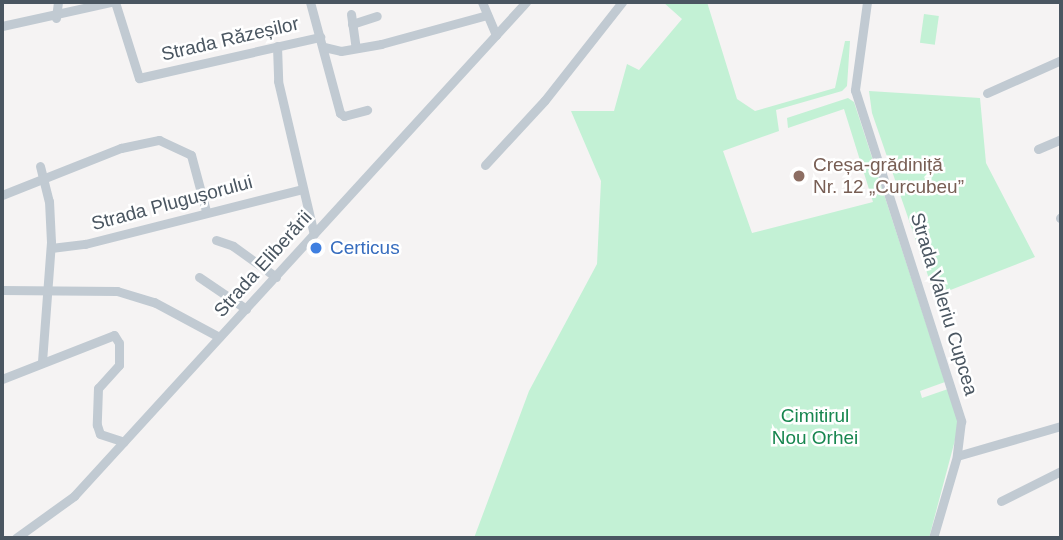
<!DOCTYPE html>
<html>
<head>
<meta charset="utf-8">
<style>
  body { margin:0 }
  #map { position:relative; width:1063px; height:540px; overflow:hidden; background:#f5f3f3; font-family:Arial,sans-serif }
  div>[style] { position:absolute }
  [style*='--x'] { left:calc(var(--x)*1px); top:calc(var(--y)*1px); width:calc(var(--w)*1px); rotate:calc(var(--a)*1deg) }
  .green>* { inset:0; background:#c3f1d5; transform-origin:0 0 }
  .minor>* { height:9px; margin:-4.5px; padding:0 4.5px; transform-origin:4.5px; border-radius:4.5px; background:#c1cad2 }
  .dots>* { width:19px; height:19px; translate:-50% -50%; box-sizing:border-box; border:4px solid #fff; border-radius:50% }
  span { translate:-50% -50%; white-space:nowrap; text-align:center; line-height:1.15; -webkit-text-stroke:5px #fff; paint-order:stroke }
  .street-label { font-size:19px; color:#4a5661 }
  .education-label { font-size:19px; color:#785e54 }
  .left { translate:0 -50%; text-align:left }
  .shop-label { font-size:19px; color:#366cbe }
  .park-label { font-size:19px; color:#17864f }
  .frame { position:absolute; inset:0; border:4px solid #4a5661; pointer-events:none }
</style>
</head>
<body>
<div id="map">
  <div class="green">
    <i style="clip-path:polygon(663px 2px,707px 2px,737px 99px,755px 111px,835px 88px,845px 41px,850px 41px,847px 86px,842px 91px,776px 110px,779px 131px,723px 151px,752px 233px,873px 202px,844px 109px,788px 128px,787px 118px,848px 98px,854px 102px,945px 382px,920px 391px,922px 398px,948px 389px,959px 425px,929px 538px,474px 538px,529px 391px,597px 264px,601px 181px,571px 111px,614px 111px,627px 64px,639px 70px,682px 19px)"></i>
    <i style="left:924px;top:14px;width:15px;height:29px;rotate:8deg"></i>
    <i style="clip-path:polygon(869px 91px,980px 98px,986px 163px,1035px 257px,935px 296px,872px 113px)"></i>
  </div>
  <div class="minor">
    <i style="--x:115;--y:2;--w:80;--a:72.5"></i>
    <i style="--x:139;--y:78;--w:186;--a:-12.8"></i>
    <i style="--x:310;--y:2;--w:115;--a:74.9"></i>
    <i style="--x:340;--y:113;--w:5;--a:37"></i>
    <i style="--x:344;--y:116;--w:24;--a:-15"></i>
    <i style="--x:482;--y:2;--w:36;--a:67"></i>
    <i style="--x:867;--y:2;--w:89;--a:97.8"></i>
    <i style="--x:855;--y:90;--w:348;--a:72.2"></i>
    <i style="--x:961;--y:421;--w:35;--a:97"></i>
    <i style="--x:957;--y:456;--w:85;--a:106.3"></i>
    <i style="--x:351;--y:14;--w:34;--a:82"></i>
    <i style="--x:56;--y:18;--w:16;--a:-83"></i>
    <i style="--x:352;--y:24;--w:26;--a:-18"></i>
    <i style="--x:2;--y:26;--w:112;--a:-12.4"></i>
    <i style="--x:277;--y:46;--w:35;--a:88"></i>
    <i style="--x:278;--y:81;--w:157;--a:76.8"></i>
    <i style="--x:324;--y:47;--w:17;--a:13"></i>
    <i style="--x:341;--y:51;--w:41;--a:-9.9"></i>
    <i style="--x:381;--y:44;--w:110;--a:-15.3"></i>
    <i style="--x:987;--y:93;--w:81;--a:-24"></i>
    <i style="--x:1038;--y:149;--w:25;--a:-23"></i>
    <i style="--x:485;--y:165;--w:88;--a:-47.3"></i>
    <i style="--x:545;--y:100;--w:125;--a:-51.8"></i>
    <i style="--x:40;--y:166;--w:36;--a:76"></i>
    <i style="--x:49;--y:201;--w:41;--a:87.2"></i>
    <i style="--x:51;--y:242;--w:121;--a:94.3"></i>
    <i style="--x:2;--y:195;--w:128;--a:-21.6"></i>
    <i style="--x:121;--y:148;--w:39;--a:-12"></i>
    <i style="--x:159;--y:140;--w:35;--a:25"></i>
    <i style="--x:191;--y:155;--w:58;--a:75"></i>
    <i style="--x:1060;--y:218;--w:1;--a:-45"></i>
    <i style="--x:216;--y:240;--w:18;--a:19"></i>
    <i style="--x:233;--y:246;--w:53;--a:35.8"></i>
    <i style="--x:51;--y:248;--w:34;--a:-7"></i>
    <i style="--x:85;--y:244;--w:224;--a:-14.2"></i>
    <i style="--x:199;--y:277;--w:57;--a:34.2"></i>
    <i style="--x:2;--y:290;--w:115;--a:0.5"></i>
    <i style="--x:117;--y:291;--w:39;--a:17"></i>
    <i style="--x:154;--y:302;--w:74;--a:28.3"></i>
    <i style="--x:2;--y:379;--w:120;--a:-21.4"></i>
    <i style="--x:114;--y:335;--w:9;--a:58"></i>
    <i style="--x:119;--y:343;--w:22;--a:90"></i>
    <i style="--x:119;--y:365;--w:31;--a:132"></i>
    <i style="--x:98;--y:388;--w:37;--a:92"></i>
    <i style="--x:97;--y:425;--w:9;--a:72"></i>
    <i style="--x:100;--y:434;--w:25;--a:18"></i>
    <i style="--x:957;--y:456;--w:108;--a:-16.1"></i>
    <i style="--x:1001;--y:501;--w:67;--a:-26.6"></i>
    <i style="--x:16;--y:538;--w:72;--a:-35.9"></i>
    <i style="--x:74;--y:496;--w:670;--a:-47.54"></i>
  </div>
  <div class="dots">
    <i style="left:799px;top:176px;background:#8d6e63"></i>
    <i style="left:316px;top:248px;background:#3f7fe0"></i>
  </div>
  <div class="street-label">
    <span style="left:230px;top:39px;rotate:-13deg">Strada Răzeșilor</span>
    <span style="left:172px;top:203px;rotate:-15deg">Strada Plugușorului</span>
    <span style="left:263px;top:264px;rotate:-48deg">Strada Eliberării</span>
    <span style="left:944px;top:304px;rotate:73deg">Strada Valeriu Cupcea</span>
  </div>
  <div class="education-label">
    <span class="left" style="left:813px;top:176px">Creșa-grădiniță<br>Nr. 12 „Curcubeu”</span>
  </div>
  <div class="shop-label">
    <span class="left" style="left:330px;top:248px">Certicus</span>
  </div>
  <div class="park-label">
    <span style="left:815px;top:427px">Cimitirul<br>Nou Orhei</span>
  </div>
  <div class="frame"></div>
</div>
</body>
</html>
